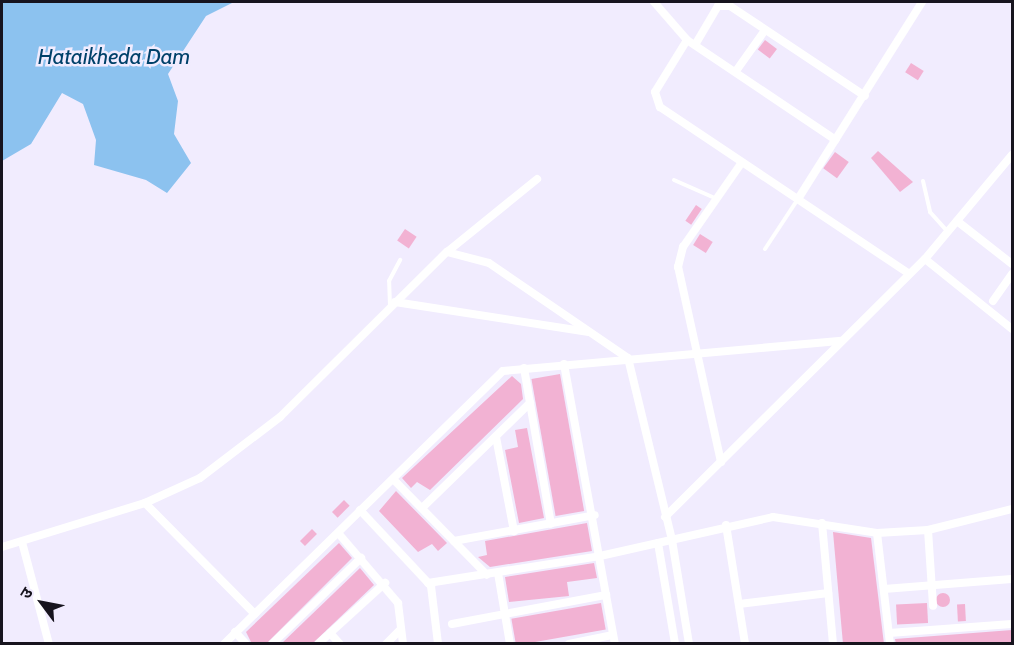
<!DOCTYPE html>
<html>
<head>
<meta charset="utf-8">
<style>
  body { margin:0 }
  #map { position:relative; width:1014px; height:645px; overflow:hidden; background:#f1ecfe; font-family:Cabin,"Noto Sans Devanagari",sans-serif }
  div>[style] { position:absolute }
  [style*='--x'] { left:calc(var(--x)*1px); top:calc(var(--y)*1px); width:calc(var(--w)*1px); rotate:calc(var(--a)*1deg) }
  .water>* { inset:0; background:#8cc2ef }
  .building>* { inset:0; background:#f2b2d3; transform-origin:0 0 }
  .round { border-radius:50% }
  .service>* { height:4px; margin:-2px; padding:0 2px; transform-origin:2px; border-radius:2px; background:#fff }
  .minor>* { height:8px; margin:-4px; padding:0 4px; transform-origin:4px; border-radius:4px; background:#fff }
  span { translate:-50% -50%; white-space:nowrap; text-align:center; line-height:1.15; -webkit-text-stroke:5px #f1ecfe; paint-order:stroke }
  .water-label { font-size:22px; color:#00416a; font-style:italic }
  .frame { position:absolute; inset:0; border:3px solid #17141e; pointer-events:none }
  .north { position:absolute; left:12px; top:573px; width:60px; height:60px; -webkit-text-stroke:4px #f1ecfe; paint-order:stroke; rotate:302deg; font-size:16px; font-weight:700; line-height:24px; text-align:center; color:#17141e }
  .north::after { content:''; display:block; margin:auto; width:21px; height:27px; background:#17141e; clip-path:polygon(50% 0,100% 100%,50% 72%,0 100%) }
</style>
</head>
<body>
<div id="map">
  <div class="water">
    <i style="clip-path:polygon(2px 2px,234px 2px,206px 16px,168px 74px,178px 101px,174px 134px,191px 163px,167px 193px,146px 180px,94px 165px,96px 140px,83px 104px,62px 93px,31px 144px,2px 161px)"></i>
  </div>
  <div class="building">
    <i style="left:765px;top:40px;width:15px;height:12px;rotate:37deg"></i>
    <i style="left:911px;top:63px;width:15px;height:11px;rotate:32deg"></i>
    <i style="clip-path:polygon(878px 151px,913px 182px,900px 192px,871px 158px)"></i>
    <i style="left:835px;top:152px;width:17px;height:20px;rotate:36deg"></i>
    <i style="left:696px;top:205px;width:7px;height:19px;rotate:34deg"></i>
    <i style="left:405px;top:229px;width:14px;height:14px;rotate:34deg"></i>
    <i style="left:700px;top:234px;width:15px;height:13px;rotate:32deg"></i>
    <i style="left:560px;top:374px;width:139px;height:29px;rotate:80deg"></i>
    <i style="clip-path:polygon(512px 376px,521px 384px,523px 399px,430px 490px,417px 482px,411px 488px,402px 478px)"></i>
    <i style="clip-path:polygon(527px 428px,544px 518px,519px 523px,505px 450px,518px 447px,515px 430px)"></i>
    <i style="clip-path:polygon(396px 491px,447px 543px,438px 551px,432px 544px,418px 552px,379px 511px)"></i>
    <i style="left:344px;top:500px;width:8px;height:17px;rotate:45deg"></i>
    <i style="clip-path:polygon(587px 523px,592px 551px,490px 567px,478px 557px,487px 555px,485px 541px)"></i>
    <i style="left:312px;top:529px;width:7px;height:17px;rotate:45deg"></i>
    <i style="clip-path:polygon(833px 532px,871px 538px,884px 644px,843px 644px)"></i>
    <i style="clip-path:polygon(339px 543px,352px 558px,266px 644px,252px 644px,246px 632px)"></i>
    <i style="clip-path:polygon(594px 563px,597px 578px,567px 582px,569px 596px,509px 602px,505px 577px)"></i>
    <i style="clip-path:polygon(360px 568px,374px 585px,312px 644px,281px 644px)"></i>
    <i class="round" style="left:936px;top:593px;width:14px;height:14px"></i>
    <i style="left:601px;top:603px;width:27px;height:91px;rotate:80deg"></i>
    <i style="left:927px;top:603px;width:20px;height:31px;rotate:87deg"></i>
    <i style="left:965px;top:604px;width:17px;height:8px;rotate:87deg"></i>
    <i style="clip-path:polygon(1012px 630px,1012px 644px,896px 644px,895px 639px)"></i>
  </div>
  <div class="service">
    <i style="--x:674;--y:180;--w:47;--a:23.8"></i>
    <i style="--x:923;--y:181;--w:32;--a:77"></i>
    <i style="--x:930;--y:212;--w:25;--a:48"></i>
    <i style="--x:765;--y:249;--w:60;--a:-56.6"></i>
    <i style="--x:390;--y:306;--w:25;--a:-92"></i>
    <i style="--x:389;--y:281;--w:24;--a:-62"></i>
  </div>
  <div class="minor">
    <i style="--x:654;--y:2;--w:50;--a:49"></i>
    <i style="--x:687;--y:40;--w:179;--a:33.9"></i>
    <i style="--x:687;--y:40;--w:61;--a:121.6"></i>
    <i style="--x:655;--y:92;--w:16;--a:72"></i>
    <i style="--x:660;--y:107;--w:298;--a:33.8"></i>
    <i style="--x:695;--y:45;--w:45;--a:-59.5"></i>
    <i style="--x:718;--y:6;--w:12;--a:0"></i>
    <i style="--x:730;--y:6;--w:162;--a:33.7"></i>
    <i style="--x:736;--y:71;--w:50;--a:-54.7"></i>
    <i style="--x:798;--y:199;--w:233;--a:-57.8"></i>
    <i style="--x:957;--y:221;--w:70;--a:38"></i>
    <i style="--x:447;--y:252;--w:43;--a:14.7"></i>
    <i style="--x:489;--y:263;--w:168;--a:34.4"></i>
    <i style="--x:628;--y:358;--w:187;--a:76.4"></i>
    <i style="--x:672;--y:540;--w:105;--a:80.7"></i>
    <i style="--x:925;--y:259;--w:112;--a:38.8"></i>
    <i style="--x:993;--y:301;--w:33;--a:-55"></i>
    <i style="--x:395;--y:302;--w:196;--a:8.8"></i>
    <i style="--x:564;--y:364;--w:285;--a:79.7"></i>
    <i style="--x:524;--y:368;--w:158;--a:80.2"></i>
    <i style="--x:496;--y:437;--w:96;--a:79.2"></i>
    <i style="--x:721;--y:462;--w:200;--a:-102.4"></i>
    <i style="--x:678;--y:267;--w:21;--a:-76"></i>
    <i style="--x:683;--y:247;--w:103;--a:-55.2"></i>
    <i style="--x:393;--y:479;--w:134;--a:45.6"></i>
    <i style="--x:145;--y:503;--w:156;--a:45.3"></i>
    <i style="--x:422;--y:508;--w:151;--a:-44.2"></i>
    <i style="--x:360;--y:510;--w:104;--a:46.9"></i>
    <i style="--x:431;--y:586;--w:58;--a:83.1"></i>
    <i style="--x:665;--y:517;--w:366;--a:-44.8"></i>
    <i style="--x:925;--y:259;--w:136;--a:-50.1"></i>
    <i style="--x:822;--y:523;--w:121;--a:84.8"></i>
    <i style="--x:726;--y:525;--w:121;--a:80.9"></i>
    <i style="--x:928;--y:530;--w:76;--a:86.2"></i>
    <i style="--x:877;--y:533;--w:112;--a:83.3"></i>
    <i style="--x:339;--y:534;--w:91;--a:49.5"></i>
    <i style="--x:398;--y:603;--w:41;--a:83"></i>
    <i style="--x:454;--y:541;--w:143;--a:-10.4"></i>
    <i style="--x:22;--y:542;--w:106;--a:75.2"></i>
    <i style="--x:658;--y:543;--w:102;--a:80.4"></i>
    <i style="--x:2;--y:547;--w:150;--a:-17.1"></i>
    <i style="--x:145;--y:503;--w:60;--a:-24.4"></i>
    <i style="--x:200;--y:478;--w:101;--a:-37.3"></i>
    <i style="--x:280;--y:417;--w:235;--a:-44.7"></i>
    <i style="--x:447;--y:252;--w:116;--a:-39"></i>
    <i style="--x:498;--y:573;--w:72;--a:80.4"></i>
    <i style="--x:428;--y:583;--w:174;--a:-8.9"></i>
    <i style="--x:600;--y:556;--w:177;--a:-12.7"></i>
    <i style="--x:773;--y:517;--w:105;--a:8.7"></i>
    <i style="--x:877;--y:533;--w:51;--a:-3.4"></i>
    <i style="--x:928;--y:530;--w:87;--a:-14"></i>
    <i style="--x:884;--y:589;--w:128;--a:-4.5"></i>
    <i style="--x:739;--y:604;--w:90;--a:-7"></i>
    <i style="--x:452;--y:624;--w:157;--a:-10.7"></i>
    <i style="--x:235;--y:632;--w:16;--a:47"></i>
    <i style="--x:330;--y:633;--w:15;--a:48"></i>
    <i style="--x:889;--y:633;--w:123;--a:-4.2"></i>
    <i style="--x:224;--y:644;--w:390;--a:-44.4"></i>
    <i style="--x:503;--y:371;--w:340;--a:-5.1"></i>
    <i style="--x:272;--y:644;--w:124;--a:-44"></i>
    <i style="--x:318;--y:644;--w:91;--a:-42.3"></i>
    <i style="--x:386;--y:644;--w:21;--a:-45"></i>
    <i style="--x:569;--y:644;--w:45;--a:-11.6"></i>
  </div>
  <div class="water-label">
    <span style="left:114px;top:57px">Hataikheda Dam</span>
  </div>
  <div class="frame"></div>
  <div class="north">उ</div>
</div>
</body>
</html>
